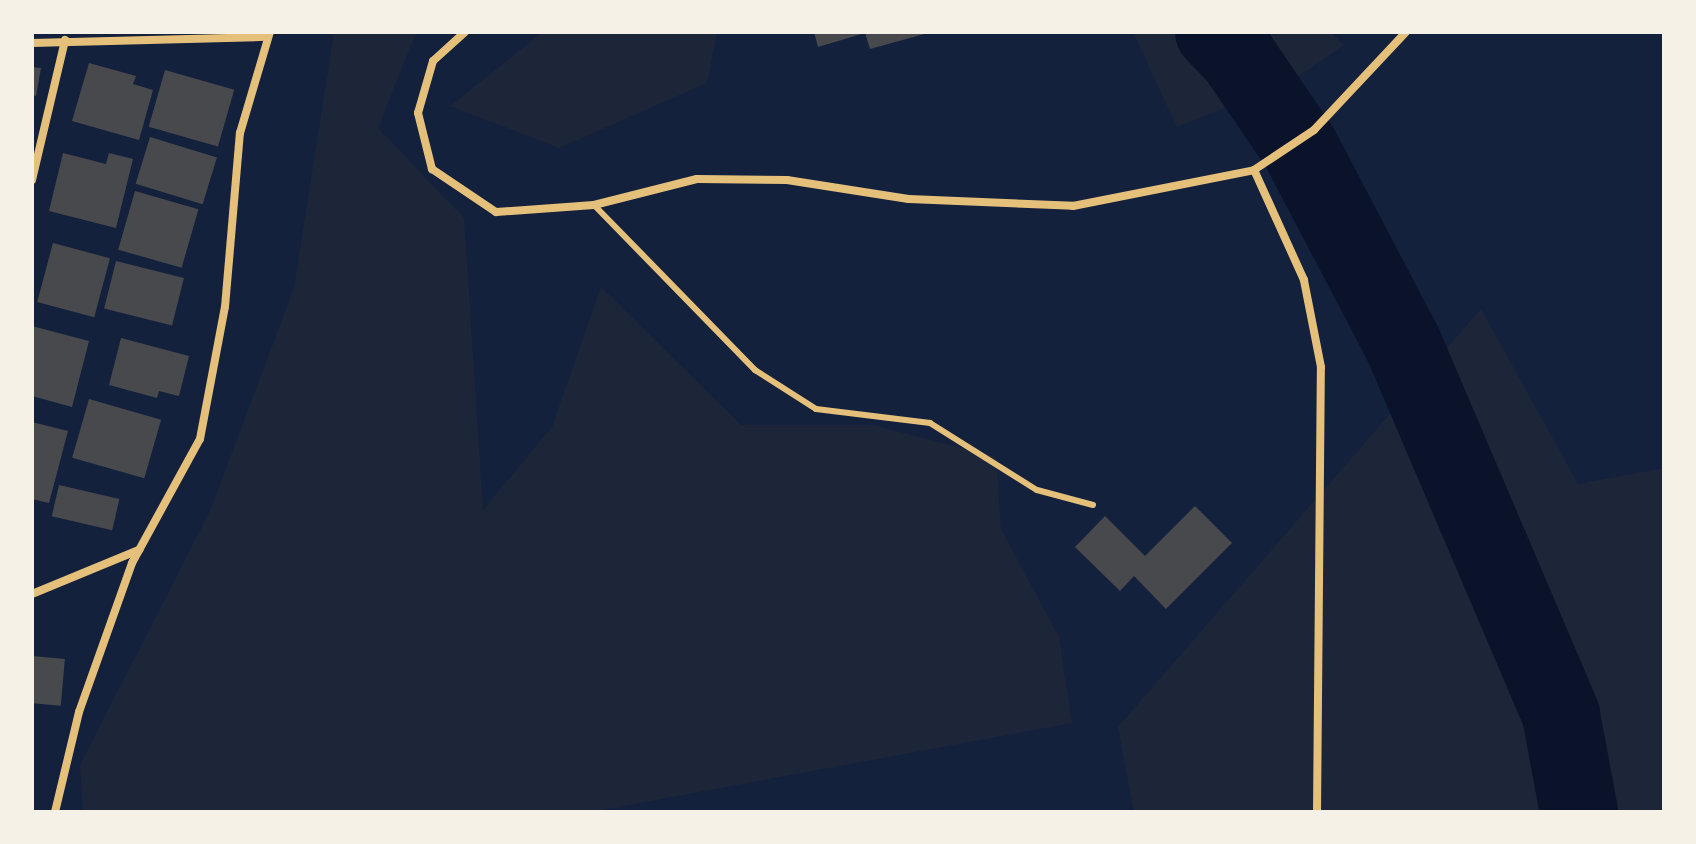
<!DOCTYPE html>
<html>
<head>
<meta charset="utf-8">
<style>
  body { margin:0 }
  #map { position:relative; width:1696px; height:844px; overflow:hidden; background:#14213d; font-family:"Source Sans 3",sans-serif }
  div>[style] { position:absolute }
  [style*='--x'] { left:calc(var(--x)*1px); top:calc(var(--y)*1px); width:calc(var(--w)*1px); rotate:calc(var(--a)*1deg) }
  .green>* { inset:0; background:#1d2539 }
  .river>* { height:78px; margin:-39px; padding:0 39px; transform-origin:39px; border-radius:39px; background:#0b132b }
  .building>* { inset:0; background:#48494c; transform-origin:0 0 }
  .service>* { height:6px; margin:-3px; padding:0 3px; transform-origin:3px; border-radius:3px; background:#e5c07b }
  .minor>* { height:8px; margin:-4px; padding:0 4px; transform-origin:4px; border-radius:4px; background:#e5c07b }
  span { translate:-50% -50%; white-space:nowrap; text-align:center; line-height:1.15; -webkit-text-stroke:6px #f6f1e7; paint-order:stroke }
  .frame { position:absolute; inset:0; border:34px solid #f6f1e7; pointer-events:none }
</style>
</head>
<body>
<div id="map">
  <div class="green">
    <i style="clip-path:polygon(334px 32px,416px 32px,378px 128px,464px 218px,483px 510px,552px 427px,601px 287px,741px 425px,873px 425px,996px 457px,1001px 529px,1059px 637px,1072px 723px,591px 812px,83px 812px,80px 765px,210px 511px,294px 288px)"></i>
    <i style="clip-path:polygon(543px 32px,717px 32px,707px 83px,559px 148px,450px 106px)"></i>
    <i style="clip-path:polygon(1133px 32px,1330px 32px,1344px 45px,1291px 81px,1177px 127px)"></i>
    <i style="clip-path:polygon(1481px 309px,1578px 484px,1664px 468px,1664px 812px,1134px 812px,1118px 727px)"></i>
  </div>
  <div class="river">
    <i style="--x:1214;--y:32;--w:35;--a:46"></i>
    <i style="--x:1238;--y:57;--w:110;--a:55.7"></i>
    <i style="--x:1300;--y:148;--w:221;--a:62.3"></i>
    <i style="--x:1403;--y:344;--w:403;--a:66.9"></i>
    <i style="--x:1561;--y:715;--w:99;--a:79.5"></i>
  </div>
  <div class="building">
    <i style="clip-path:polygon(814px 32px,928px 32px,928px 33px,870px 49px,865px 33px,818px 47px)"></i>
    <i style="clip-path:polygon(89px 63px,136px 76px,133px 84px,153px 90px,139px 140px,72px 121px)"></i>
    <i style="clip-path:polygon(32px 67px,41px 68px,36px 96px,32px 95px)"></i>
    <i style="left:165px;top:70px;width:72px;height:59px;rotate:16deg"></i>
    <i style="left:150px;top:137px;width:70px;height:49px;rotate:17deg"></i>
    <i style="clip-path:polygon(63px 153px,106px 164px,109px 153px,133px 159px,116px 228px,49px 211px)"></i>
    <i style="left:135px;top:191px;width:66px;height:61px;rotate:16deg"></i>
    <i style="left:53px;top:243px;width:59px;height:61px;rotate:15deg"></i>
    <i style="left:116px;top:261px;width:70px;height:49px;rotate:14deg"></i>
    <i style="clip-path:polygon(32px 326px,89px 341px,72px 407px,32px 396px)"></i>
    <i style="clip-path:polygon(121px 338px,189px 356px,179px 396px,159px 391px,157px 398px,109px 385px)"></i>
    <i style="left:89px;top:399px;width:75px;height:61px;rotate:16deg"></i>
    <i style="clip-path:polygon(32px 422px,68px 431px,49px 503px,32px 499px)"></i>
    <i style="left:59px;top:485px;width:62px;height:32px;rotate:13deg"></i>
    <i style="clip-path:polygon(1195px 506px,1232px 543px,1166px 609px,1134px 576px,1120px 591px,1075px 547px,1105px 516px,1145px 556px)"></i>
    <i style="left:32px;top:656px;width:33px;height:47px;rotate:5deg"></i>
  </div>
  <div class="service">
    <i style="--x:594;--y:205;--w:231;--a:45.7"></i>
    <i style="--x:755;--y:370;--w:72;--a:32.6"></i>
    <i style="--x:816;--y:409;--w:115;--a:7"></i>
    <i style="--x:930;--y:423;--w:126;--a:32.1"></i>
    <i style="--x:1037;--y:490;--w:58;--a:15"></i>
  </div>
  <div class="minor">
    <i style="--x:465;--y:32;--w:43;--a:137.8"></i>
    <i style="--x:433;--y:61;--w:54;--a:106.1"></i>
    <i style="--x:418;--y:113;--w:58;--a:76"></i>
    <i style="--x:432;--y:169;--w:77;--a:33.9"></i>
    <i style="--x:496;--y:212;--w:98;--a:-4.1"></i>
    <i style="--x:594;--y:205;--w:106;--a:-14.2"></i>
    <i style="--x:697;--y:179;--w:90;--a:0.6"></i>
    <i style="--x:787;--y:180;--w:123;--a:8.9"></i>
    <i style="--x:909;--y:199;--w:164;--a:2.4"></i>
    <i style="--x:1073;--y:206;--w:185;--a:-11.2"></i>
    <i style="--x:32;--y:43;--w:234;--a:-1.5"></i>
    <i style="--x:32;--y:180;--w:144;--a:-76.7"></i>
    <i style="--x:32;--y:594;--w:116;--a:-22.4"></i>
    <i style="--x:55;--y:812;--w:103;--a:-76.5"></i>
    <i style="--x:79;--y:712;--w:158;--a:-70.4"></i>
    <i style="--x:132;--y:563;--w:141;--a:-61.3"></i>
    <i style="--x:200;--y:439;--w:134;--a:-79.3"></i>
    <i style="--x:225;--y:307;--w:175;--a:-85.1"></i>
    <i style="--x:240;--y:133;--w:105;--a:-73.5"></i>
    <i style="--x:1317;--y:812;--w:445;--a:-89.5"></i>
    <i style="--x:1321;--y:367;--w:89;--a:-101.1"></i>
    <i style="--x:1304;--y:280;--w:121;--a:-114.4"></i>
    <i style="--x:1254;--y:170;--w:72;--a:-33.7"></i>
    <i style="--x:1314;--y:130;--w:134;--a:-46.8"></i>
  </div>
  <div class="frame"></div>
</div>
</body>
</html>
